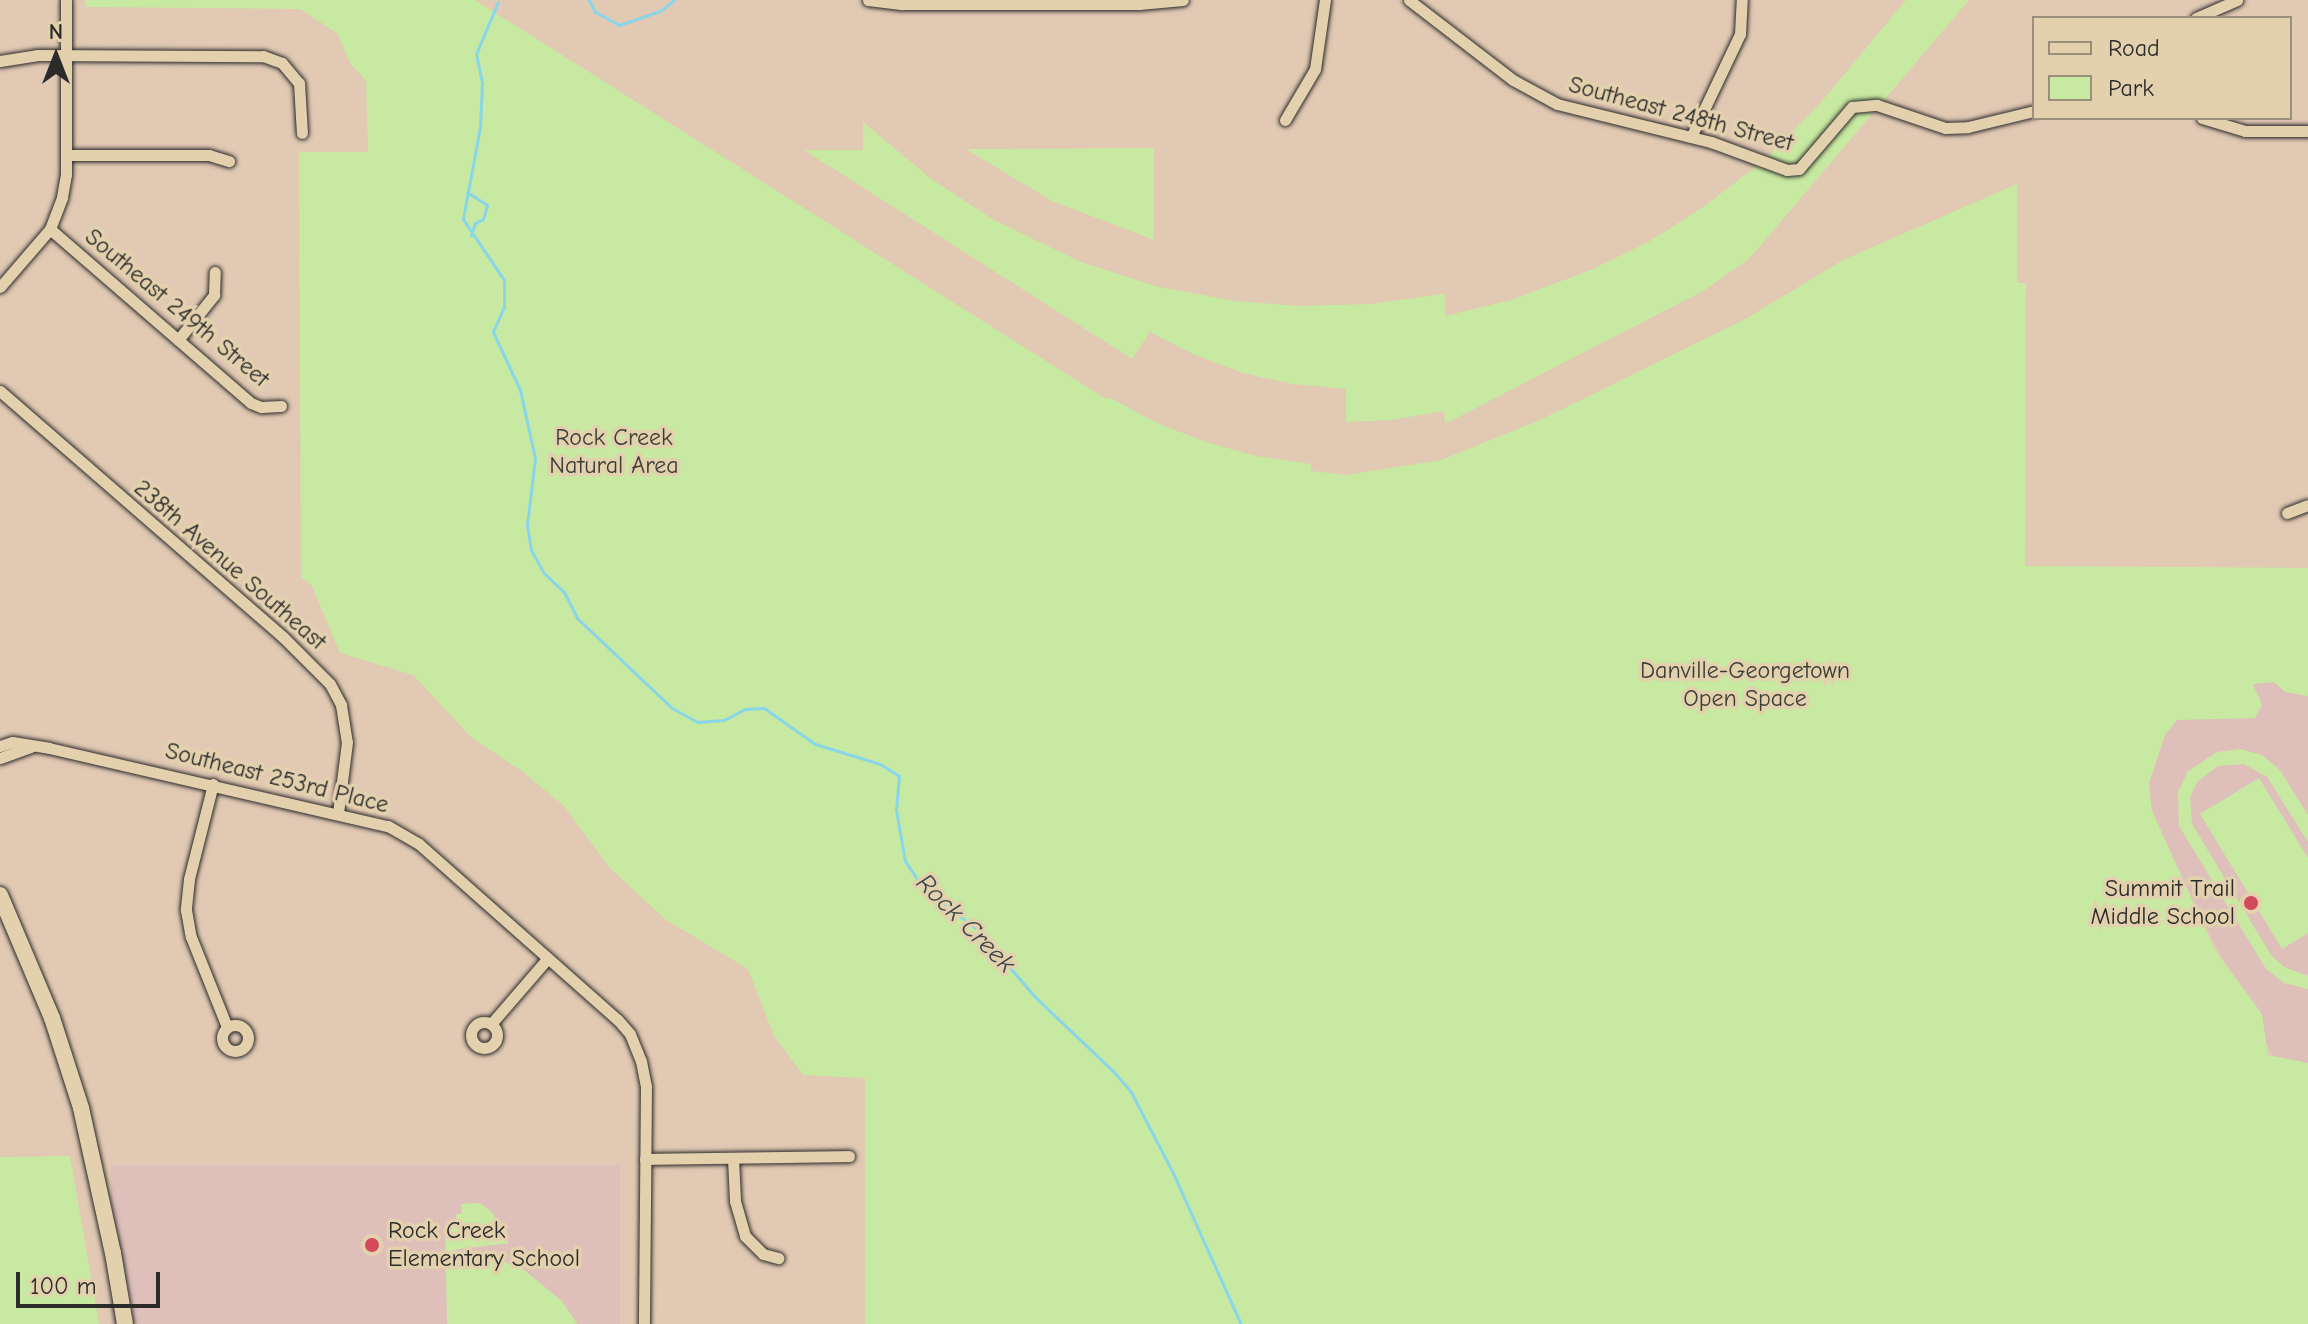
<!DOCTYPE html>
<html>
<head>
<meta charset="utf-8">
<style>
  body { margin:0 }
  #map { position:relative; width:2308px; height:1324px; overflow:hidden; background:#e1c9b3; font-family:"Comic Neue",sans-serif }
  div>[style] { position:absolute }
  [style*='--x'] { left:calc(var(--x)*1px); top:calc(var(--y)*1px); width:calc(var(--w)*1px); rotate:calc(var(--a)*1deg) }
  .built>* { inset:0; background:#debfba; transform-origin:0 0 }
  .green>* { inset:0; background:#c8e9a1 }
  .stream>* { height:3px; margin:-1.5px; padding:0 1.5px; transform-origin:1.5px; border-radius:1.5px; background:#89d6e9 }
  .roads { filter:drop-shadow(0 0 2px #2b2b2b) drop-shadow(0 0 2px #2b2b2b) }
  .street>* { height:11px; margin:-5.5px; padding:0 5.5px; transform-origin:5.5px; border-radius:5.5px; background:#e3d1ae }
  .street>.ring { margin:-5.5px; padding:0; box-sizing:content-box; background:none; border:11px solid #e3d1ae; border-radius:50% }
  .primary>* { height:16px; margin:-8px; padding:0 8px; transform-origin:8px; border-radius:8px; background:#e3d1ae }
  .dots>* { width:22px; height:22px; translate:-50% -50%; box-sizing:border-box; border:4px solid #e3d1ae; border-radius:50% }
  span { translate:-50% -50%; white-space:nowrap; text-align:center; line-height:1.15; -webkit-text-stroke:7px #e3d1ae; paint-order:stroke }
  .street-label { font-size:24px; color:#2b2b2b }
  .park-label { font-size:24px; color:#3b3e37 }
  .poi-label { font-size:24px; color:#2b2b2b }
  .right { translate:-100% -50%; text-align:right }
  .left { translate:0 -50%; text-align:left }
  .water-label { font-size:26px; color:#394548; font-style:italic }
  .legend { position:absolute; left:2032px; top:16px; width:260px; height:104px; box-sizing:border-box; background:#e3d1ae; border:2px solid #998f7a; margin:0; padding:10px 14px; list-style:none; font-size:24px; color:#2b2b2b }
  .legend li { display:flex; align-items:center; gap:16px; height:40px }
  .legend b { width:40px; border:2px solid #998f7a }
  .north { position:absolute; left:16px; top:16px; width:80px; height:80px; -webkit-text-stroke:6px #e3d1ae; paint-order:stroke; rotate:0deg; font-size:22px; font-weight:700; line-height:32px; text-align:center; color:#2b2b2b }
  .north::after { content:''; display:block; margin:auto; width:28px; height:36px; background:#2b2b2b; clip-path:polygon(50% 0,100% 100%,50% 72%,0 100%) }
  .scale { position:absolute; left:16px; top:1272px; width:144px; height:36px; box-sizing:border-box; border:4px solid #2b2b2b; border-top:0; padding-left:10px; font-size:24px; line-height:28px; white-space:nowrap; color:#2b2b2b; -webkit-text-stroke:6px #e3d1ae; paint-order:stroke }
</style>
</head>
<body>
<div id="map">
  <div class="built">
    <i style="clip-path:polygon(2079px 682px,2308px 682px,2308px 1123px)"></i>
    <i style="left:111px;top:1165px;width:509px;height:161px"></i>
  </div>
  <div class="green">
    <i style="clip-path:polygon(85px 0,475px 0,1106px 399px,1109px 397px,1157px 423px,1206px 442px,1256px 456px,1311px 464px,1311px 471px,1347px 475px,1441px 460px,1538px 421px,1745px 319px,1843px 260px,2017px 184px,2017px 283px,2026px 283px,2025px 566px,2308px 568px,2308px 696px,2285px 692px,2274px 682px,2253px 684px,2262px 705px,2255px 718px,2177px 720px,2165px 735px,2149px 783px,2152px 811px,2215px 950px,2262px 1014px,2268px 1055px,2308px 1063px,2308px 1324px,865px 1324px,865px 1078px,803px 1075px,774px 1036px,748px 969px,666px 920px,610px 868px,564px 806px,523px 772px,472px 738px,413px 675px,340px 653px,312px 586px,301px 577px,299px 152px,368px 152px,366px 81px,350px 63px,337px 33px,300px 9px,85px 7px)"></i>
    <i style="clip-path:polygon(1906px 0,1969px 0,1750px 258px,1705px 290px,1445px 424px,1444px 411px,1392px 420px,1346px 422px,1346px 389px,1293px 384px,1243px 373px,1195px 355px,1150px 332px,1132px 359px,804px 150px,863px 150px,863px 122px,930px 178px,994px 220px,1081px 262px,1155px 286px,1234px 301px,1301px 306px,1369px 304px,1445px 294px,1445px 316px,1511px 300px,1593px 269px,1650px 241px,1703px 207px,1762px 162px,1817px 107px)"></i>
    <i style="clip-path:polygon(1154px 148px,1154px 240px,1052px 201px,966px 149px)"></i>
    <i style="clip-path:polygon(2240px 749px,2262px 755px,2280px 770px,2308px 815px,2308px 842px,2267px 777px,2244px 764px,2218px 766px,2197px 782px,2190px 798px,2192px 824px,2271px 955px,2284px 967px,2308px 976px,2308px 989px,2284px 983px,2266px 969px,2179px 826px,2178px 792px,2188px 771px,2217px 752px)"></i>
    <i style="clip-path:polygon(2259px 778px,2308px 858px,2308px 933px,2282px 949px,2200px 814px)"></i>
    <i style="clip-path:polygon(70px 1156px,99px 1324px,0 1324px,0 1157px)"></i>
    <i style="clip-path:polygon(480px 1203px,494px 1214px,495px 1229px,507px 1231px,508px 1243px,452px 1250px,491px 1256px,524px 1270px,562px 1301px,577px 1324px,447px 1324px,445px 1228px,457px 1227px,456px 1214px,462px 1214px,461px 1204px)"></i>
  </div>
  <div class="stream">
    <i style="--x:589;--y:0;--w:13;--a:63"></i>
    <i style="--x:595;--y:12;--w:27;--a:28"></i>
    <i style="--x:619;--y:25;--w:43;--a:-18.9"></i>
    <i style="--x:660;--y:11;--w:18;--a:-38"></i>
    <i style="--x:498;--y:2;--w:56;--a:112.9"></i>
    <i style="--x:476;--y:54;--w:29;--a:78"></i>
    <i style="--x:482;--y:82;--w:45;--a:92.5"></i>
    <i style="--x:480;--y:127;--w:94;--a:100.5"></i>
    <i style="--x:463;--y:219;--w:73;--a:56.1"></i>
    <i style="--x:504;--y:280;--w:27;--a:90"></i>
    <i style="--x:504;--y:307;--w:27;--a:114"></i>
    <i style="--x:493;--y:332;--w:64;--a:65"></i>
    <i style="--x:520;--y:390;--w:70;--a:77.6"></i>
    <i style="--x:535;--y:458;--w:67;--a:96.8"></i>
    <i style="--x:527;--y:525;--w:25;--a:81"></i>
    <i style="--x:531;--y:550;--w:26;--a:61"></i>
    <i style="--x:544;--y:573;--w:28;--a:44"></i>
    <i style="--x:564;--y:592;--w:29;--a:63"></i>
    <i style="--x:577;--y:618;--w:131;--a:43.5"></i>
    <i style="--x:672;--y:708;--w:29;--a:29"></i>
    <i style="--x:697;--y:722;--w:27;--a:-4"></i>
    <i style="--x:724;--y:720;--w:24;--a:-28"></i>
    <i style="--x:745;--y:709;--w:19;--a:-3"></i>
    <i style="--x:764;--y:708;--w:62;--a:35.2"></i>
    <i style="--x:815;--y:744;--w:68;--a:17.1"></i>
    <i style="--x:880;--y:764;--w:22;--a:32"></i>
    <i style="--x:899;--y:776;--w:34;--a:95"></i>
    <i style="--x:896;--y:810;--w:52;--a:80"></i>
    <i style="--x:905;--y:861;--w:34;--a:56"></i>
    <i style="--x:924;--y:889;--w:68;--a:37.2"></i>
    <i style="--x:978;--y:930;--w:88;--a:49.6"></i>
    <i style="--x:1035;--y:997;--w:108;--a:43.5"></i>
    <i style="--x:1113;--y:1071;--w:28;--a:49"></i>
    <i style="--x:1131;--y:1092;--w:91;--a:62.6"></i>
    <i style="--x:1173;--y:1173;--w:166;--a:65.8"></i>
    <i style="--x:467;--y:192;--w:24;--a:33"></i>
    <i style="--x:487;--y:205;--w:15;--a:106"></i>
    <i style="--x:483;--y:219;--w:9;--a:153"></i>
    <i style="--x:475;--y:223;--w:13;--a:108"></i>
  </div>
  <div class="roads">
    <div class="street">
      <i style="--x:868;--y:0;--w:35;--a:7"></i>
      <i style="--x:903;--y:4;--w:236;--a:0"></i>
      <i style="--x:1139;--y:4;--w:44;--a:-5.2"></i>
      <i style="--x:1409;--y:0;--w:131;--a:37.6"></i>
      <i style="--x:1513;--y:80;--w:50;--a:28.6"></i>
      <i style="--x:1557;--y:104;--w:159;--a:13.9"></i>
      <i style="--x:1711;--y:142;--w:81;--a:20.2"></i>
      <i style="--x:1787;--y:170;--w:12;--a:-5"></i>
      <i style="--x:1799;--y:169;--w:82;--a:-49.5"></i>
      <i style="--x:1852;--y:107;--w:25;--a:-5"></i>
      <i style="--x:1877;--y:105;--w:72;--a:18.7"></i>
      <i style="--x:1945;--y:128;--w:23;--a:-2"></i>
      <i style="--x:1968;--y:127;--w:68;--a:-13.6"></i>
      <i style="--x:2196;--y:18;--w:45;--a:-23.7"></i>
      <i style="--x:0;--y:61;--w:37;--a:-9"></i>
      <i style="--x:37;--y:55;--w:226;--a:0.3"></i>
      <i style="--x:263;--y:56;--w:20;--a:20"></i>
      <i style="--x:282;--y:63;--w:26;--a:50"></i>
      <i style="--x:299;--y:83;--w:50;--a:86.6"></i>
      <i style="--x:2202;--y:118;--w:45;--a:16.8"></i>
      <i style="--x:2245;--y:131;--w:63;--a:0"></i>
      <i style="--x:1285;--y:120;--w:59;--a:-59.5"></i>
      <i style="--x:1315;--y:69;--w:70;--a:-81.8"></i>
      <i style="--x:1691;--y:137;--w:114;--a:-64.6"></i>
      <i style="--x:1740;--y:34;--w:34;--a:-87"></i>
      <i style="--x:66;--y:155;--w:143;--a:0"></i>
      <i style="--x:209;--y:155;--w:21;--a:17"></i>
      <i style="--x:50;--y:229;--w:266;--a:40.9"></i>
      <i style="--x:251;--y:403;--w:11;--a:22"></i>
      <i style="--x:261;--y:407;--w:20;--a:-3"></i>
      <i style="--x:0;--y:287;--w:77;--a:-49.2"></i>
      <i style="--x:50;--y:229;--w:34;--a:-69"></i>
      <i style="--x:62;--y:197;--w:23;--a:-80"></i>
      <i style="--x:66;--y:174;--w:174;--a:-90"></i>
      <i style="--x:178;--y:340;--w:58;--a:-51.3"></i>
      <i style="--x:214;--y:295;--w:23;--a:-88"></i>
      <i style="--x:0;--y:391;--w:375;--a:41"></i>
      <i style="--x:283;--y:637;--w:66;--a:45"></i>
      <i style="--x:330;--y:684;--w:24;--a:62"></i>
      <i style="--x:341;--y:705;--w:37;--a:81"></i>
      <i style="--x:347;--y:742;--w:72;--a:97.2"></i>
      <i style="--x:2287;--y:513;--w:22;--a:-21"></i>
      <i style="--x:0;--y:746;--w:13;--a:-18"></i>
      <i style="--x:12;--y:742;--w:37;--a:9"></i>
      <i style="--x:49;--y:748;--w:348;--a:13"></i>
      <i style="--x:388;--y:826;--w:36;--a:30"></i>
      <i style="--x:419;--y:844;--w:266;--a:41.5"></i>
      <i style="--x:618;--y:1020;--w:18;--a:49"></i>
      <i style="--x:630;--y:1034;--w:29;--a:68"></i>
      <i style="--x:641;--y:1061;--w:25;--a:79"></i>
      <i style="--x:646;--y:1086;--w:238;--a:90.5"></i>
      <i style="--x:0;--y:758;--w:33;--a:-20"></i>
      <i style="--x:213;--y:784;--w:98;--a:104.2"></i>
      <i style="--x:189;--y:879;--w:31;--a:96"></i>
      <i style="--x:186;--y:910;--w:27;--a:80"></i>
      <i style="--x:191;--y:937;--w:97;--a:68.2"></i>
      <i class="ring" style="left:471px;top:1022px;width:15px;height:15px"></i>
      <i style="--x:491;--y:1024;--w:87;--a:-49.2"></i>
      <i class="ring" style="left:222px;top:1025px;width:15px;height:15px"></i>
      <i style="--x:733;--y:1158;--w:43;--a:87.3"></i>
      <i style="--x:735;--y:1201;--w:36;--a:74"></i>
      <i style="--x:745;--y:1236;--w:25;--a:45"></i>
      <i style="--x:763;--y:1254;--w:16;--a:15"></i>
      <i style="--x:645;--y:1159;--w:204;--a:-0.8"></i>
    </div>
    <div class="primary">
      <i style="--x:0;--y:895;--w:134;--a:67.1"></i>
      <i style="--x:52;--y:1018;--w:95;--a:72.1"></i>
      <i style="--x:81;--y:1108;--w:148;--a:77.6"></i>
      <i style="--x:113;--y:1253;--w:72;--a:80.4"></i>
    </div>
  </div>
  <div class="dots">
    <i style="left:2251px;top:903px;background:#d1495b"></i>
    <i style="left:372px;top:1245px;background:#d1495b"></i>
  </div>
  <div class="street-label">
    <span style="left:1681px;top:114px;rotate:15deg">Southeast 248th Street</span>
    <span style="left:177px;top:308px;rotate:40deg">Southeast 249th Street</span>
    <span style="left:230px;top:565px;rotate:41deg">238th Avenue Southeast</span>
    <span style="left:277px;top:778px;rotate:14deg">Southeast 253rd Place</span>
  </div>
  <div class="park-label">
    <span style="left:614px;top:452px">Rock Creek<br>Natural Area</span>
    <span style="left:1745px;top:685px">Danville-Georgetown<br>Open Space</span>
  </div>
  <div class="poi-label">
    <span class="right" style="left:2235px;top:903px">Summit Trail<br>Middle School</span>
    <span class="left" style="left:388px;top:1245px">Rock Creek<br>Elementary School</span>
  </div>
  <div class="water-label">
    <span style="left:965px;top:924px;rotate:45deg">Rock Creek</span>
  </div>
  <ul class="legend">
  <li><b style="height:10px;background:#e3d1ae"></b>Road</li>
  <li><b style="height:22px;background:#c8e9a1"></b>Park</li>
  </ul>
  <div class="north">N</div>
  <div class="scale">100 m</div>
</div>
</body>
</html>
